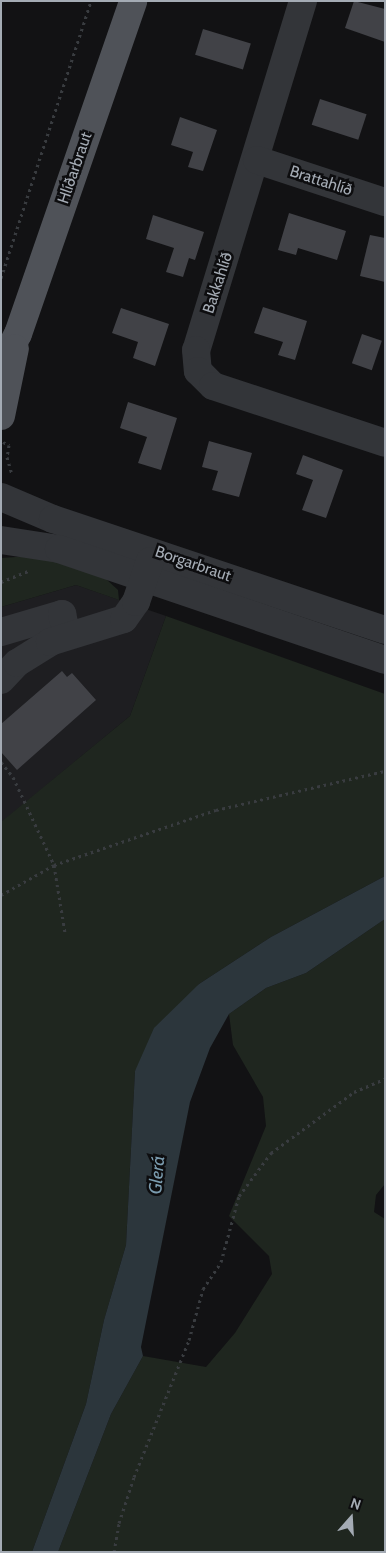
<!DOCTYPE html>
<html>
<head>
<meta charset="utf-8">
<style>
  body { margin:0 }
  #map { position:relative; width:386px; height:1553px; overflow:hidden; background:#121214; font-family:Cabin,sans-serif }
  div>[style] { position:absolute }
  [style*='--x'] { left:calc(var(--x)*1px); top:calc(var(--y)*1px); width:calc(var(--w)*1px); rotate:calc(var(--a)*1deg) }
  .built>* { inset:0; background:#1e1e21 }
  .green>* { inset:0; background:#1f261f }
  .water>* { inset:0; background:#2c363c }
  .building>* { inset:0; background:#414247; transform-origin:0 0 }
  .path>* { height:3px; margin-top:-1.5px; transform-origin:0; background:repeating-linear-gradient(90deg,#393c40 0 2.5px,transparent 0 6.5px) }
  .minor>* { height:28px; margin:-14px; padding:0 14px; transform-origin:14px; border-radius:14px; background:#333539 }
  .major>* { height:28px; margin:-14px; padding:0 14px; transform-origin:14px; border-radius:14px; background:#4f5258 }
  span { translate:-50% -50%; white-space:nowrap; text-align:center; line-height:1.15; -webkit-text-stroke:5px #0d0d0f; paint-order:stroke }
  .street-label { font-size:16px; color:#a4abb4 }
  .water-label { font-size:18px; color:#7b9caf; font-style:italic }
  .frame { position:absolute; inset:0; border:2px solid #a4abb4; pointer-events:none }
  .north { position:absolute; left:326px; top:1493px; width:50px; height:50px; -webkit-text-stroke:4px #0d0d0f; paint-order:stroke; rotate:19deg; font-size:14px; font-weight:700; line-height:20px; text-align:center; color:#a4abb4 }
  .north::after { content:''; display:block; margin:auto; width:18px; height:22px; background:#a4abb4; clip-path:polygon(50% 0,100% 100%,50% 72%,0 100%) }
</style>
</head>
<body>
<div id="map">
  <div class="built">
    <i style="clip-path:polygon(76px 585px,166px 616px,130px 716px,2px 822px,1px 607px)"></i>
  </div>
  <div class="green">
    <i style="clip-path:polygon(30px 556px,85px 569px,106px 579px,118px 590px,119px 600px,76px 585px,1px 607px,1px 558px)"></i>
    <i style="clip-path:polygon(166px 616px,385px 694px,385px 876px,271px 937px,199px 984px,135px 1071px,126px 1245px,104px 1320px,86px 1404px,32px 1552px,1px 1552px,1px 822px,130px 716px)"></i>
    <i style="clip-path:polygon(385px 919px,385px 1184px,376px 1195px,374px 1212px,385px 1219px,385px 1552px,58px 1552px,111px 1414px,143px 1356px,206px 1367px,235px 1333px,272px 1274px,269px 1256px,229px 1216px,266px 1126px,263px 1097px,233px 1045px,229px 1014px,266px 988px,306px 973px)"></i>
  </div>
  <div class="water">
    <i style="clip-path:polygon(385px 876px,385px 919px,306px 973px,266px 988px,229px 1014px,210px 1048px,190px 1102px,141px 1347px,143px 1356px,111px 1414px,58px 1552px,32px 1552px,86px 1404px,104px 1320px,126px 1245px,135px 1071px,154px 1028px,199px 984px,271px 937px)"></i>
  </div>
  <div class="building">
    <i style="clip-path:polygon(354px 1px,385px 9px,385px 42px,345px 28px)"></i>
    <i style="left:203px;top:29px;width:50px;height:27px;rotate:17deg"></i>
    <i style="left:320px;top:99px;width:49px;height:27px;rotate:18deg"></i>
    <i style="clip-path:polygon(180px 117px,217px 130px,203px 171px,188px 167px,193px 152px,171px 145px)"></i>
    <i style="clip-path:polygon(289px 213px,346px 231px,337px 260px,298px 248px,296px 255px,278px 250px)"></i>
    <i style="clip-path:polygon(153px 215px,204px 232px,195px 260px,189px 258px,183px 277px,166px 272px,174px 248px,146px 239px)"></i>
    <i style="clip-path:polygon(370px 235px,385px 238px,385px 282px,360px 276px)"></i>
    <i style="clip-path:polygon(263px 307px,307px 321px,295px 360px,278px 355px,283px 342px,254px 333px)"></i>
    <i style="clip-path:polygon(121px 308px,169px 324px,155px 366px,133px 358px,138px 342px,112px 333px)"></i>
    <i style="left:362px;top:334px;width:21px;height:31px;rotate:19deg"></i>
    <i style="clip-path:polygon(128px 402px,177px 418px,161px 470px,138px 463px,147px 437px,120px 428px)"></i>
    <i style="clip-path:polygon(209px 441px,252px 453px,239px 497px,212px 490px,218px 471px,202px 467px)"></i>
    <i style="clip-path:polygon(303px 455px,343px 470px,326px 518px,302px 510px,313px 480px,296px 474px)"></i>
    <i style="clip-path:polygon(62px 671px,67px 677px,72px 673px,96px 700px,17px 770px,1px 752px,1px 724px)"></i>
  </div>
  <div class="path">
    <i style="--x:1;--y:278;--w:291;--a:-72"></i>
    <i style="--x:3;--y:442;--w:7;--a:27"></i>
    <i style="--x:9;--y:445;--w:12;--a:99"></i>
    <i style="--x:7;--y:457;--w:18;--a:74"></i>
    <i style="--x:1;--y:582;--w:32;--a:-22"></i>
    <i style="--x:1;--y:762;--w:19;--a:51"></i>
    <i style="--x:13;--y:777;--w:97;--a:65"></i>
    <i style="--x:54;--y:865;--w:69;--a:80.8"></i>
    <i style="--x:1;--y:895;--w:61;--a:-29.5"></i>
    <i style="--x:54;--y:865;--w:171;--a:-18.8"></i>
    <i style="--x:216;--y:810;--w:173;--a:-13"></i>
    <i style="--x:114;--y:1552;--w:29;--a:-80"></i>
    <i style="--x:119;--y:1523;--w:48;--a:-71.9"></i>
    <i style="--x:134;--y:1477;--w:148;--a:-68.1"></i>
    <i style="--x:189;--y:1340;--w:53;--a:-74.6"></i>
    <i style="--x:203;--y:1289;--w:32;--a:-56"></i>
    <i style="--x:221;--y:1262;--w:68;--a:-74.7"></i>
    <i style="--x:239;--y:1196;--w:54;--a:-53.3"></i>
    <i style="--x:271;--y:1153;--w:103;--a:-36.3"></i>
    <i style="--x:354;--y:1092;--w:34;--a:-23"></i>
  </div>
  <div class="minor">
    <i style="--x:303;--y:1;--w:365;--a:107"></i>
    <i style="--x:196;--y:350;--w:21;--a:85"></i>
    <i style="--x:198;--y:371;--w:21;--a:45"></i>
    <i style="--x:213;--y:386;--w:181;--a:18.3"></i>
    <i style="--x:257;--y:160;--w:135;--a:18.2"></i>
    <i style="--x:1;--y:497;--w:56;--a:22.9"></i>
    <i style="--x:53;--y:519;--w:350;--a:18.5"></i>
    <i style="--x:1;--y:540;--w:59;--a:8.8"></i>
    <i style="--x:59;--y:549;--w:344;--a:18.8"></i>
    <i style="--x:1;--y:632;--w:64;--a:-16.4"></i>
    <i style="--x:62;--y:614;--w:22;--a:77"></i>
    <i style="--x:1;--y:680;--w:23;--a:-47"></i>
    <i style="--x:17;--y:663;--w:39;--a:-32"></i>
    <i style="--x:50;--y:642;--w:77;--a:-17.3"></i>
    <i style="--x:124;--y:619;--w:21;--a:-55"></i>
    <i style="--x:136;--y:602;--w:43;--a:-71.1"></i>
  </div>
  <div class="major">
    <i style="--x:1;--y:367;--w:37;--a:-63"></i>
    <i style="--x:18;--y:334;--w:352;--a:-70.9"></i>
    <i style="--x:1;--y:416;--w:69;--a:-78.4"></i>
  </div>
  <div class="street-label">
    <span style="left:75px;top:168px;rotate:-71deg">Hlíðarbraut</span>
    <span style="left:321px;top:181px;rotate:18deg">Brattahlíð</span>
    <span style="left:218px;top:283px;rotate:-72deg">Bakkahlíð</span>
    <span style="left:193px;top:564px;rotate:19deg">Borgarbraut</span>
  </div>
  <div class="water-label">
    <span style="left:157px;top:1175px;rotate:-85deg">Glerá</span>
  </div>
  <div class="frame"></div>
  <div class="north">N</div>
</div>
</body>
</html>
